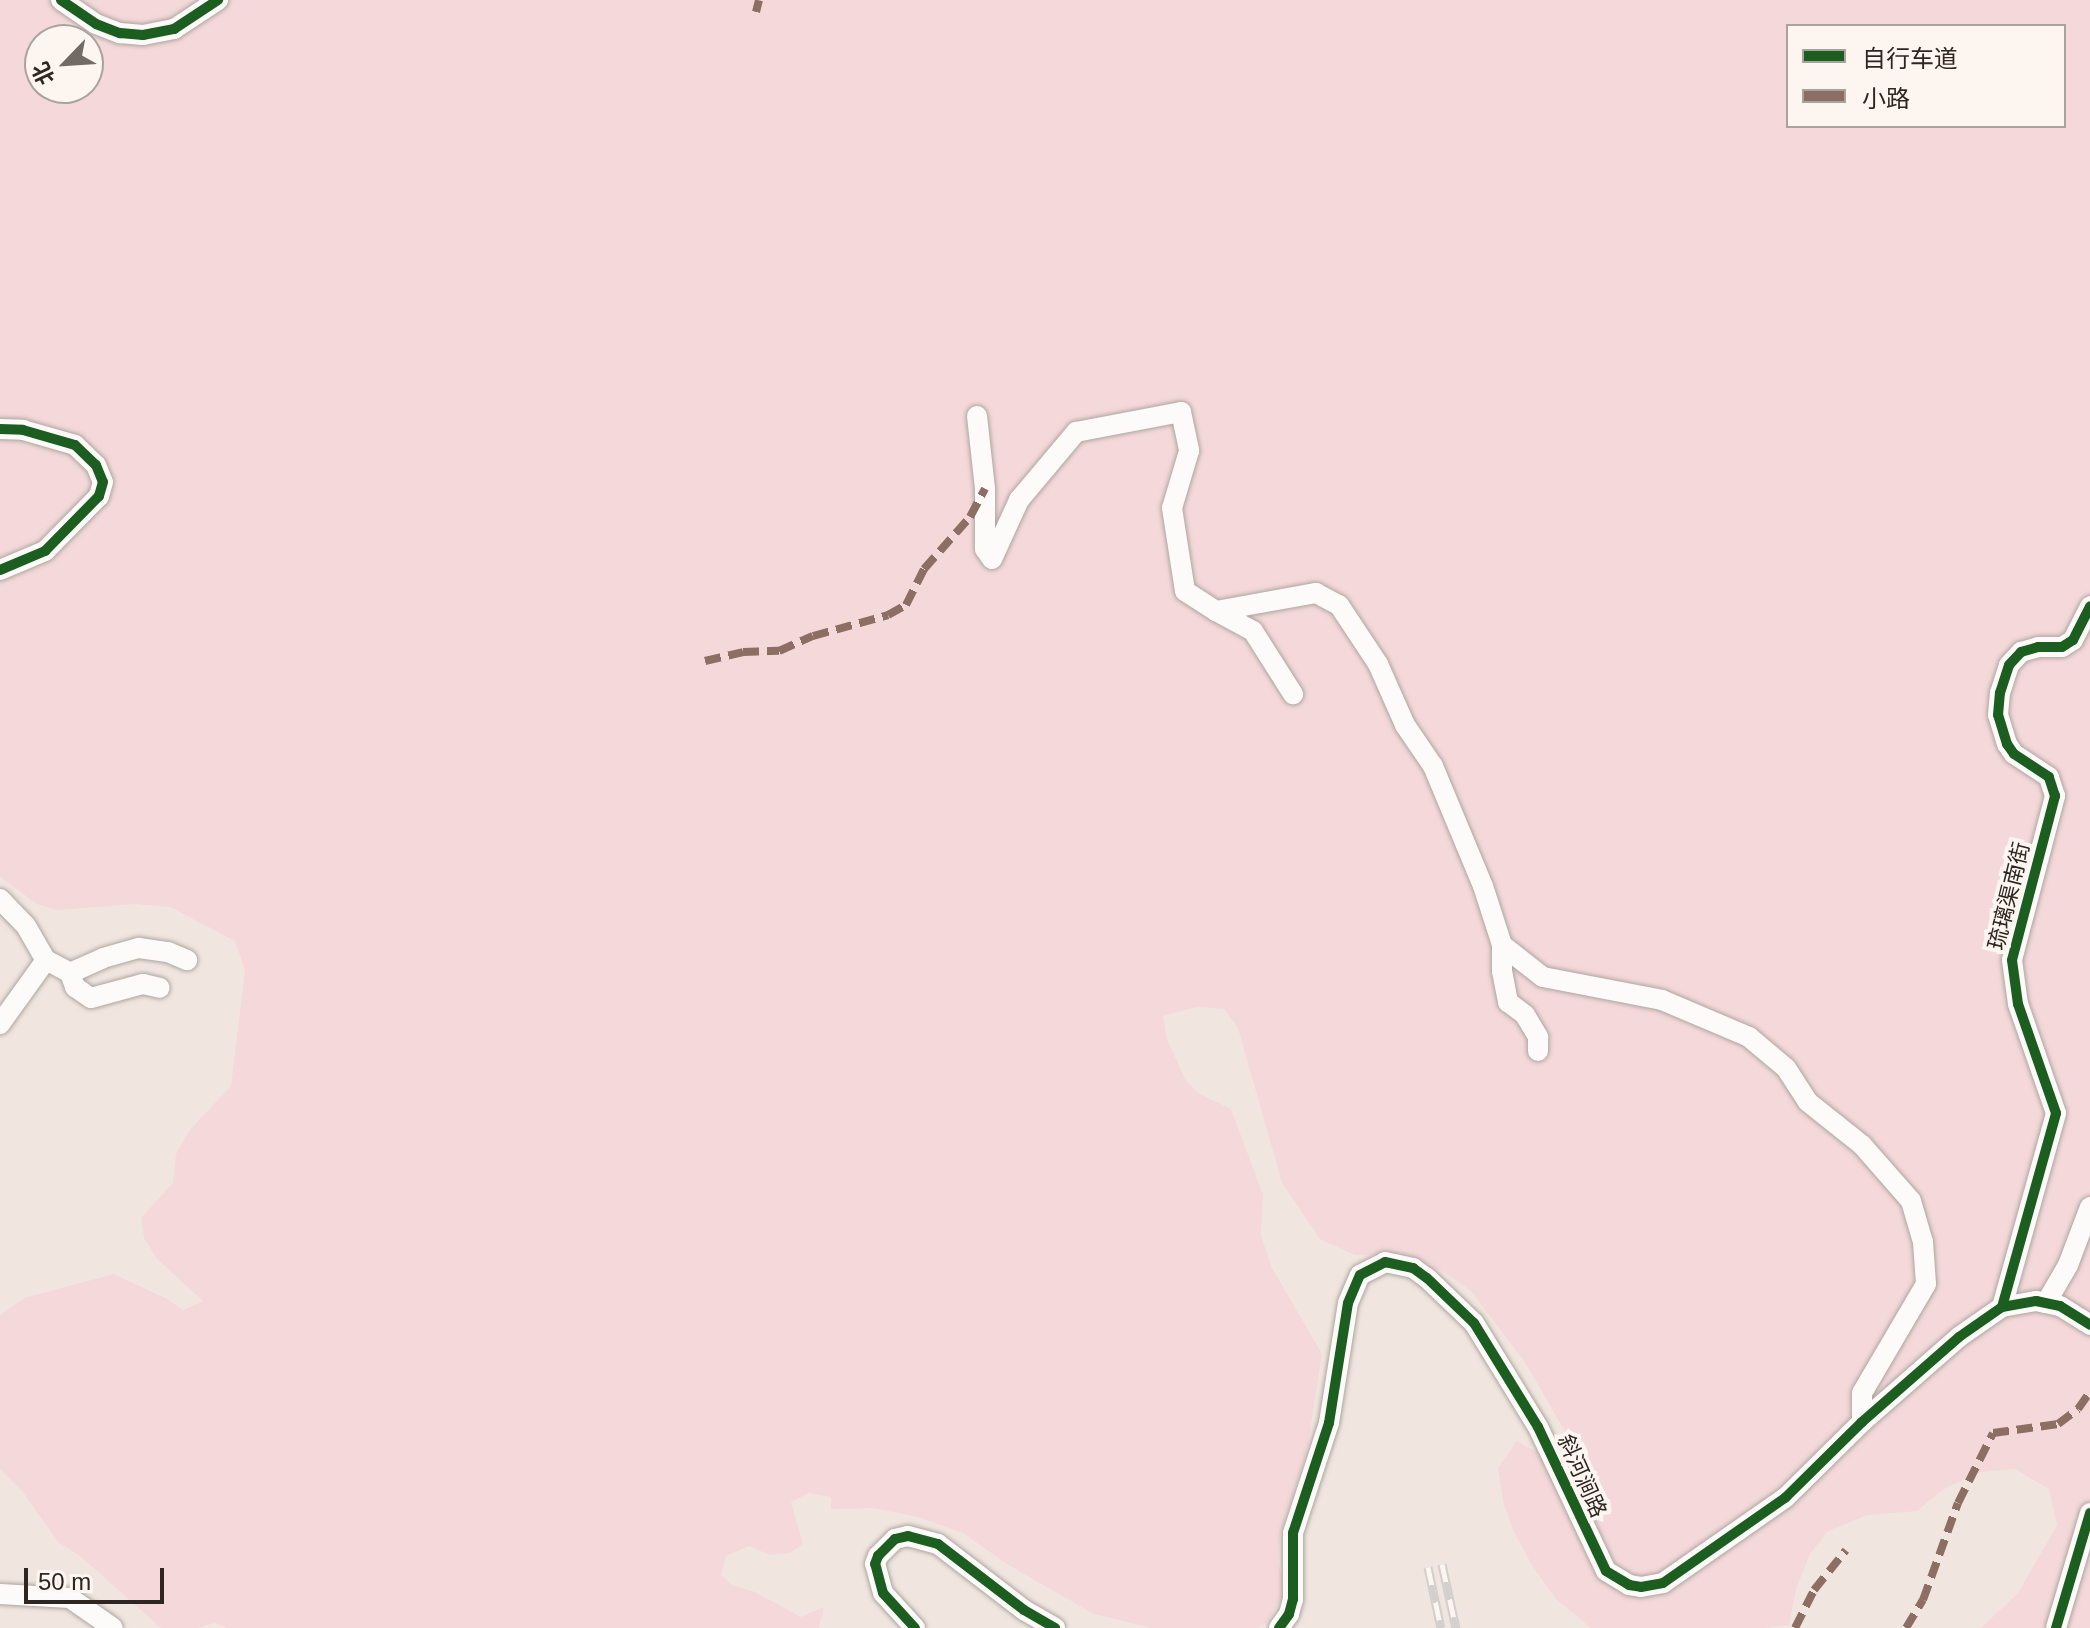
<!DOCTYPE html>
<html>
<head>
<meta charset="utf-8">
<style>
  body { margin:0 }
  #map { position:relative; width:2090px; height:1628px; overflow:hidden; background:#f1e6df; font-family:Arial,"Noto Sans SC",sans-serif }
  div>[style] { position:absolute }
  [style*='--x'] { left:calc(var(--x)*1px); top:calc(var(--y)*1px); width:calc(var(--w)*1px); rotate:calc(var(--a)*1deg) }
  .green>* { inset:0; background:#f5d8da }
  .roads { filter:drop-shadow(0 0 2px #aea6a0) drop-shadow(0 0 2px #aea6a0) }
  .minor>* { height:20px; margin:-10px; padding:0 10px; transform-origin:10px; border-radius:10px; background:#fdfbfa }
  .rail>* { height:9px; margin-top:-4.5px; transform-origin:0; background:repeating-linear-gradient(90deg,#fdf5ef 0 18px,#d2cfcd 0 36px); box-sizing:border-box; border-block:2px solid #d2cfcd }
  .quiet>* { height:8px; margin-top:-4px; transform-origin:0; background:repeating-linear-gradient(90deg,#8d6e63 0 16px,transparent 0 24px) }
  .cycleway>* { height:10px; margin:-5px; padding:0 5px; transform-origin:5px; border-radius:5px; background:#1b5e20 }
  span { translate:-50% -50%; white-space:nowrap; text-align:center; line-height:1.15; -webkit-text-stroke:8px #fdf5ef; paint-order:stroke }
  .street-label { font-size:22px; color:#2e2721 }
  .legend { position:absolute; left:1786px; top:24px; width:280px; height:104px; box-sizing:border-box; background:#fdf5ef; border:2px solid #aaa39d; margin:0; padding:10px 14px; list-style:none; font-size:24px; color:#2e2721 }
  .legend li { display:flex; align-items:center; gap:16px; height:40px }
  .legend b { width:40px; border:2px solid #aaa39d }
  .north { position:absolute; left:24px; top:24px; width:80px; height:80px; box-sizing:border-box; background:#fdf5ef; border:2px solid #aaa39d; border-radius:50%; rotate:245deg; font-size:22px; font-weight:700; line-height:32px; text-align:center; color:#2e2721 }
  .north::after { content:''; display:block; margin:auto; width:28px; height:36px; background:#726a64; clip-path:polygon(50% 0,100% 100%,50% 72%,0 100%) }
  .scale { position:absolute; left:24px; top:1568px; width:140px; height:36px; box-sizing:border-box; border:4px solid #2e2721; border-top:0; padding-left:10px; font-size:24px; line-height:28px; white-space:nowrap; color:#2e2721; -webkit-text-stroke:6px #fdf5ef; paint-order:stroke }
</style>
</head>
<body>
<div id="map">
  <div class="green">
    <i style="clip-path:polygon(evenodd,0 0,2090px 0,2090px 1628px,1981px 1628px,2018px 1593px,2057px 1525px,2049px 1489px,2015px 1469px,1981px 1472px,1942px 1490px,1917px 1511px,1868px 1515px,1828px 1531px,1810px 1554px,1796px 1589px,1789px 1625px,1765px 1628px,1591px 1628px,1556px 1599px,1533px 1567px,1514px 1532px,1503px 1501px,1498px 1468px,1517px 1441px,1535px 1451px,1571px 1442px,1526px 1364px,1471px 1291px,1444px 1272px,1397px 1254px,1355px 1255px,1320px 1239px,1282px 1183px,1238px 1028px,1224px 1009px,1197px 1007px,1163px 1016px,1167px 1039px,1186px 1081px,1200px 1094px,1231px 1109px,1263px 1195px,1261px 1235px,1272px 1268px,1322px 1354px,1307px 1450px,1280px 1534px,1278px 1563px,1286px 1592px,1266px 1623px,1258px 1628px,1151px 1628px,1094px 1614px,1007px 1564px,963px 1533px,918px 1517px,873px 1508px,831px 1509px,831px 1497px,809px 1493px,791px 1502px,803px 1544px,790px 1553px,770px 1555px,749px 1546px,726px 1556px,721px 1575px,732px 1585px,755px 1592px,801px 1617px,824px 1607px,819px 1628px,227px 1628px,215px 1623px,198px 1628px,161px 1628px,79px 1555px,59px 1543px,22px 1491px,0 1469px,0 1315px,24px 1298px,114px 1274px,167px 1299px,183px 1310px,203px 1301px,157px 1259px,144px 1238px,141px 1218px,173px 1183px,176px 1154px,189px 1131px,231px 1086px,245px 970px,235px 941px,170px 907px,135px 904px,57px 910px,37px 904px,0 877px,0 0,1788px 26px,2064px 26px,2064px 126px,1788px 126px,1788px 26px,0 0,40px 40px,88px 40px,88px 88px,40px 88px,40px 40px)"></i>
  </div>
  <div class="roads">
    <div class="minor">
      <i style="--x:61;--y:0;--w:42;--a:34.4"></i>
      <i style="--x:96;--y:24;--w:26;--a:21"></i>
      <i style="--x:120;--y:33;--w:23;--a:5"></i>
      <i style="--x:143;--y:35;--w:32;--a:-11"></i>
      <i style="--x:174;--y:29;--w:53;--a:-33.4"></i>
      <i style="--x:977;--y:416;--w:73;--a:83.7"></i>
      <i style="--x:985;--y:489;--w:60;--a:90"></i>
      <i style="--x:985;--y:549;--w:12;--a:55"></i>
      <i style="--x:992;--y:559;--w:65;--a:-65.4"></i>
      <i style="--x:1019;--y:500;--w:89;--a:-50"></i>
      <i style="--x:1076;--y:432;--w:107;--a:-10.8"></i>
      <i style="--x:1181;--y:412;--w:40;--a:78"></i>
      <i style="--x:1189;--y:451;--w:59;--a:106.6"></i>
      <i style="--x:1172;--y:508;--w:84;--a:81.1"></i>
      <i style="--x:1185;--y:591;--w:37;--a:33"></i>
      <i style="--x:1216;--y:611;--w:102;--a:-10.2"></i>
      <i style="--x:1316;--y:593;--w:26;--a:28"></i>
      <i style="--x:1339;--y:605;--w:71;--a:56.5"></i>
      <i style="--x:1378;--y:664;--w:67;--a:66.1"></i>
      <i style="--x:1405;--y:725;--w:50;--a:55.7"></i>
      <i style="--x:1433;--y:766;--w:130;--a:67.4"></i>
      <i style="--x:1483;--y:886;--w:62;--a:72.1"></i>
      <i style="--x:1502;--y:945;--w:52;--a:38"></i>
      <i style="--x:1543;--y:977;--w:121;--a:10.9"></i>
      <i style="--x:1662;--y:1000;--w:95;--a:23"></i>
      <i style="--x:1749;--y:1037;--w:48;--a:40"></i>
      <i style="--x:1786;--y:1068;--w:40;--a:57.1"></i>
      <i style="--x:1808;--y:1102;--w:69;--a:38.5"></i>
      <i style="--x:1862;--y:1145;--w:74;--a:48.8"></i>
      <i style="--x:1911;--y:1201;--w:43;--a:73.7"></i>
      <i style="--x:1923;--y:1242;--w:42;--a:85.9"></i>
      <i style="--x:1926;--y:1284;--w:126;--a:120.4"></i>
      <i style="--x:1862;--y:1393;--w:29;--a:90"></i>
      <i style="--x:0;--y:429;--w:23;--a:2"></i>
      <i style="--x:23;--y:430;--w:54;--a:16.1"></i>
      <i style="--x:75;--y:445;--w:29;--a:44"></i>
      <i style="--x:96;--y:465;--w:18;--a:68"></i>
      <i style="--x:103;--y:482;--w:15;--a:106"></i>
      <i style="--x:99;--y:496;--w:77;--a:134.5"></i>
      <i style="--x:45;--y:551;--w:49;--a:157.1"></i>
      <i style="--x:1216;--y:611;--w:42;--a:28.4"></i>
      <i style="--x:1253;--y:631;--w:75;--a:57.6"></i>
      <i style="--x:0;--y:899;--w:37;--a:46"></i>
      <i style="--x:26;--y:926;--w:39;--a:60"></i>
      <i style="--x:46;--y:960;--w:79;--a:125.7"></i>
      <i style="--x:1502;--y:945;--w:26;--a:90"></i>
      <i style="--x:1502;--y:971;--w:32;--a:79"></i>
      <i style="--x:1508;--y:1002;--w:21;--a:37"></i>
      <i style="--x:1525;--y:1015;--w:26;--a:59"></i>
      <i style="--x:1538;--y:1037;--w:14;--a:90"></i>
      <i style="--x:46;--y:960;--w:27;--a:28"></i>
      <i style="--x:70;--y:973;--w:15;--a:70"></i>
      <i style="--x:75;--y:987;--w:19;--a:35"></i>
      <i style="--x:91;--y:998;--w:54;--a:-15.1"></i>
      <i style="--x:143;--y:984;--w:17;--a:13"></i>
      <i style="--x:70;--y:973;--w:36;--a:-24"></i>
      <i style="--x:103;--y:958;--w:37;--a:-16"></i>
      <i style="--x:139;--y:948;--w:29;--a:8"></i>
      <i style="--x:168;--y:952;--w:21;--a:23"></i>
      <i style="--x:2046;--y:1303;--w:44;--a:-59.9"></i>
      <i style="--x:2068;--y:1265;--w:62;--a:-69.2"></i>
      <i style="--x:2002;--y:1307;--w:201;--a:-74.4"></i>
      <i style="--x:2056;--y:1113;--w:115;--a:-109.2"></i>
      <i style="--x:2018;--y:1004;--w:44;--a:-97.8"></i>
      <i style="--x:2012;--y:960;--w:170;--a:-75.3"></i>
      <i style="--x:2055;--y:796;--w:20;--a:-108"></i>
      <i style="--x:2049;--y:777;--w:42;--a:-146.7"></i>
      <i style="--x:2014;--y:754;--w:12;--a:-125"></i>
      <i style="--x:2007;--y:744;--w:30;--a:-107"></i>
      <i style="--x:1998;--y:715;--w:22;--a:-85"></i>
      <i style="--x:2000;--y:693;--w:29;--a:-72"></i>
      <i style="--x:2009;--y:665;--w:18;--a:-47"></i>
      <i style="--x:2021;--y:652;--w:18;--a:-16"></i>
      <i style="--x:2038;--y:647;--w:24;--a:0"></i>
      <i style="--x:2062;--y:647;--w:13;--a:-32"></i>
      <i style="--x:2073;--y:640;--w:38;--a:-63"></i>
      <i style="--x:0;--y:1594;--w:70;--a:3.3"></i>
      <i style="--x:70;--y:1598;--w:52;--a:34.9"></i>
      <i style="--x:915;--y:1628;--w:47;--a:-132.4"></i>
      <i style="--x:883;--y:1593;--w:30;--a:-105"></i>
      <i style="--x:875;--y:1564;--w:9;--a:-69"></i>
      <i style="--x:878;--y:1556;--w:24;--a:-45"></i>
      <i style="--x:895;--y:1539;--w:13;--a:-13"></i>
      <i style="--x:908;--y:1536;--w:31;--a:15"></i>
      <i style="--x:938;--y:1544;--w:108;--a:37.5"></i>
      <i style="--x:1024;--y:1610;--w:36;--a:30"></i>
      <i style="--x:1279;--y:1628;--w:17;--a:-54"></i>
      <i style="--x:1289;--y:1614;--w:16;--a:-75"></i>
      <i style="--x:1293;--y:1599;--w:66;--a:-90"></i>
      <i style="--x:1293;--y:1533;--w:116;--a:-71.9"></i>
      <i style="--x:1329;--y:1423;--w:121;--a:-81"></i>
      <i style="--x:1348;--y:1303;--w:30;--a:-67"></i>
      <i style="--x:1360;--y:1275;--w:28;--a:-27"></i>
      <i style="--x:1385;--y:1262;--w:29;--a:12"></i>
      <i style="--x:1413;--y:1268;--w:17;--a:36"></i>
      <i style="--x:1427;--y:1278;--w:65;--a:43.8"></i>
      <i style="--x:1474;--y:1323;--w:122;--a:58.4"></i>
      <i style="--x:1538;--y:1427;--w:159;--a:64.7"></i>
      <i style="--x:1606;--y:1571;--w:27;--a:31"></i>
      <i style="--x:1629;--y:1585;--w:12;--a:9"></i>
      <i style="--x:1641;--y:1587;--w:22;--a:-10"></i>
      <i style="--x:1663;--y:1583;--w:149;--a:-34.9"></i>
      <i style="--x:1785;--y:1498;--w:108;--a:-44.6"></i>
      <i style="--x:1862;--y:1422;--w:129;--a:-41.2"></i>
      <i style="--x:1959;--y:1337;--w:52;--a:-34.9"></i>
      <i style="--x:2002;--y:1307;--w:35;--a:-10"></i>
      <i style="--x:2036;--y:1301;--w:25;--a:12"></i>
      <i style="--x:2060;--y:1306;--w:36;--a:32"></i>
      <i style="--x:2056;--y:1628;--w:120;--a:-73.5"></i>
    </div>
  </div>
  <div class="rail">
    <i style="--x:1442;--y:1564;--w:66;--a:77.7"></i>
    <i style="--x:1428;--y:1567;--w:62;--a:78"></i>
  </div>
  <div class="quiet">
    <i style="--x:756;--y:12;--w:12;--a:-76"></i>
    <i style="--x:705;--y:661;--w:39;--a:-13"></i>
    <i style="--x:743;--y:652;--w:36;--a:-2"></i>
    <i style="--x:779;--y:651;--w:37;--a:-24"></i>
    <i style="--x:813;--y:636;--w:78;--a:-15.6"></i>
    <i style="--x:888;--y:615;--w:21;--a:-29"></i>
    <i style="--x:906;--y:605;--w:40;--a:-63.4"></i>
    <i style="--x:924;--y:569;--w:69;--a:-48.5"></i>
    <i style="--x:970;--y:517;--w:32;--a:-62"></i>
    <i style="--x:1795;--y:1628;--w:42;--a:-63.4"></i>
    <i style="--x:1814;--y:1590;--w:51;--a:-51.3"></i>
    <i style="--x:1906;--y:1628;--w:33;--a:-59"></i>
    <i style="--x:1923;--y:1600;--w:103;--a:-70.2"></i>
    <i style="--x:1958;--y:1503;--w:78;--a:-63.4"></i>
    <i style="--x:1993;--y:1433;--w:66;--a:-7.9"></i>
    <i style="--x:2058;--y:1424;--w:25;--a:-37"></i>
    <i style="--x:2078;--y:1409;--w:21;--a:-55"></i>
  </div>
  <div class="cycleway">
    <i style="--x:61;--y:0;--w:42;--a:34.4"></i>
    <i style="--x:96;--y:24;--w:26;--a:21"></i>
    <i style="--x:120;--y:33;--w:23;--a:5"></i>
    <i style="--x:143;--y:35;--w:32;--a:-11"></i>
    <i style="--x:174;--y:29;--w:53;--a:-33.4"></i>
    <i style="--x:0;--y:429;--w:23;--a:2"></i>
    <i style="--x:23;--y:430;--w:54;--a:16.1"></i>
    <i style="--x:75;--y:445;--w:29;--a:44"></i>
    <i style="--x:96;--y:465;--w:18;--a:68"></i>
    <i style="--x:103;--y:482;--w:15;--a:106"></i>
    <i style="--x:99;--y:496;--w:77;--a:134.5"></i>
    <i style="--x:45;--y:551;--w:49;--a:157.1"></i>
    <i style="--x:2002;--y:1307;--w:201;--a:-74.4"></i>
    <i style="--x:2056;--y:1113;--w:115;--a:-109.2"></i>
    <i style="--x:2018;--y:1004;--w:44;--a:-97.8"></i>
    <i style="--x:2012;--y:960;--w:170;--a:-75.3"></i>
    <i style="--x:2055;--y:796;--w:20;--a:-108"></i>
    <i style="--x:2049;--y:777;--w:42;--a:-146.7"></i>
    <i style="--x:2014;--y:754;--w:12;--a:-125"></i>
    <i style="--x:2007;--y:744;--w:30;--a:-107"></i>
    <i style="--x:1998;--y:715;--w:22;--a:-85"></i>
    <i style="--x:2000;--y:693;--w:29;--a:-72"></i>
    <i style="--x:2009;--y:665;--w:18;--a:-47"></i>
    <i style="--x:2021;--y:652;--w:18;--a:-16"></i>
    <i style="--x:2038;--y:647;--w:24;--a:0"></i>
    <i style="--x:2062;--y:647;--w:13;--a:-32"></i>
    <i style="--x:2073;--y:640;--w:38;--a:-63"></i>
    <i style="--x:915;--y:1628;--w:47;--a:-132.4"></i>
    <i style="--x:883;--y:1593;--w:30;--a:-105"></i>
    <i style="--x:875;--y:1564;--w:9;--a:-69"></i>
    <i style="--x:878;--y:1556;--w:24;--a:-45"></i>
    <i style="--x:895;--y:1539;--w:13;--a:-13"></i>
    <i style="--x:908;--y:1536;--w:31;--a:15"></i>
    <i style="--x:938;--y:1544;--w:108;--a:37.5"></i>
    <i style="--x:1024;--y:1610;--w:36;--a:30"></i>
    <i style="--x:1279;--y:1628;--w:17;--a:-54"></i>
    <i style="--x:1289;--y:1614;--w:16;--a:-75"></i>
    <i style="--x:1293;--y:1599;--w:66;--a:-90"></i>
    <i style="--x:1293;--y:1533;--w:116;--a:-71.9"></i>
    <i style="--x:1329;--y:1423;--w:121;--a:-81"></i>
    <i style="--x:1348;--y:1303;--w:30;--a:-67"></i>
    <i style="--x:1360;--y:1275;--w:28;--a:-27"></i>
    <i style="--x:1385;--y:1262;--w:29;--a:12"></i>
    <i style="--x:1413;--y:1268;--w:17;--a:36"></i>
    <i style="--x:1427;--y:1278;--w:65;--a:43.8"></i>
    <i style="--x:1474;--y:1323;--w:122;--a:58.4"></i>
    <i style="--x:1538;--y:1427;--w:159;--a:64.7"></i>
    <i style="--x:1606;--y:1571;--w:27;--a:31"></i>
    <i style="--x:1629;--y:1585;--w:12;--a:9"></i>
    <i style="--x:1641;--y:1587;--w:22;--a:-10"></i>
    <i style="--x:1663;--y:1583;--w:149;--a:-34.9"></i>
    <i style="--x:1785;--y:1498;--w:108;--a:-44.6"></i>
    <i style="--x:1862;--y:1422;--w:129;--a:-41.2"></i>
    <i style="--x:1959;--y:1337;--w:52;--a:-34.9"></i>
    <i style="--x:2002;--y:1307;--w:35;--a:-10"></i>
    <i style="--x:2036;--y:1301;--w:25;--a:12"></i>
    <i style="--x:2060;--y:1306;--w:36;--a:32"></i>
    <i style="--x:2056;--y:1628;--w:120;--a:-73.5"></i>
  </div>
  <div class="street-label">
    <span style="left:2009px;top:896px;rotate:-76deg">琉璃渠南街</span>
    <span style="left:1582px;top:1476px;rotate:66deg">斜河涧路</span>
  </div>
  <ul class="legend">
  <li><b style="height:10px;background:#1b5e20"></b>自行车道</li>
  <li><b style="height:10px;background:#8d6e63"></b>小路</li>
  </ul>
  <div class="north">北</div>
  <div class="scale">50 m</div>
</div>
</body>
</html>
